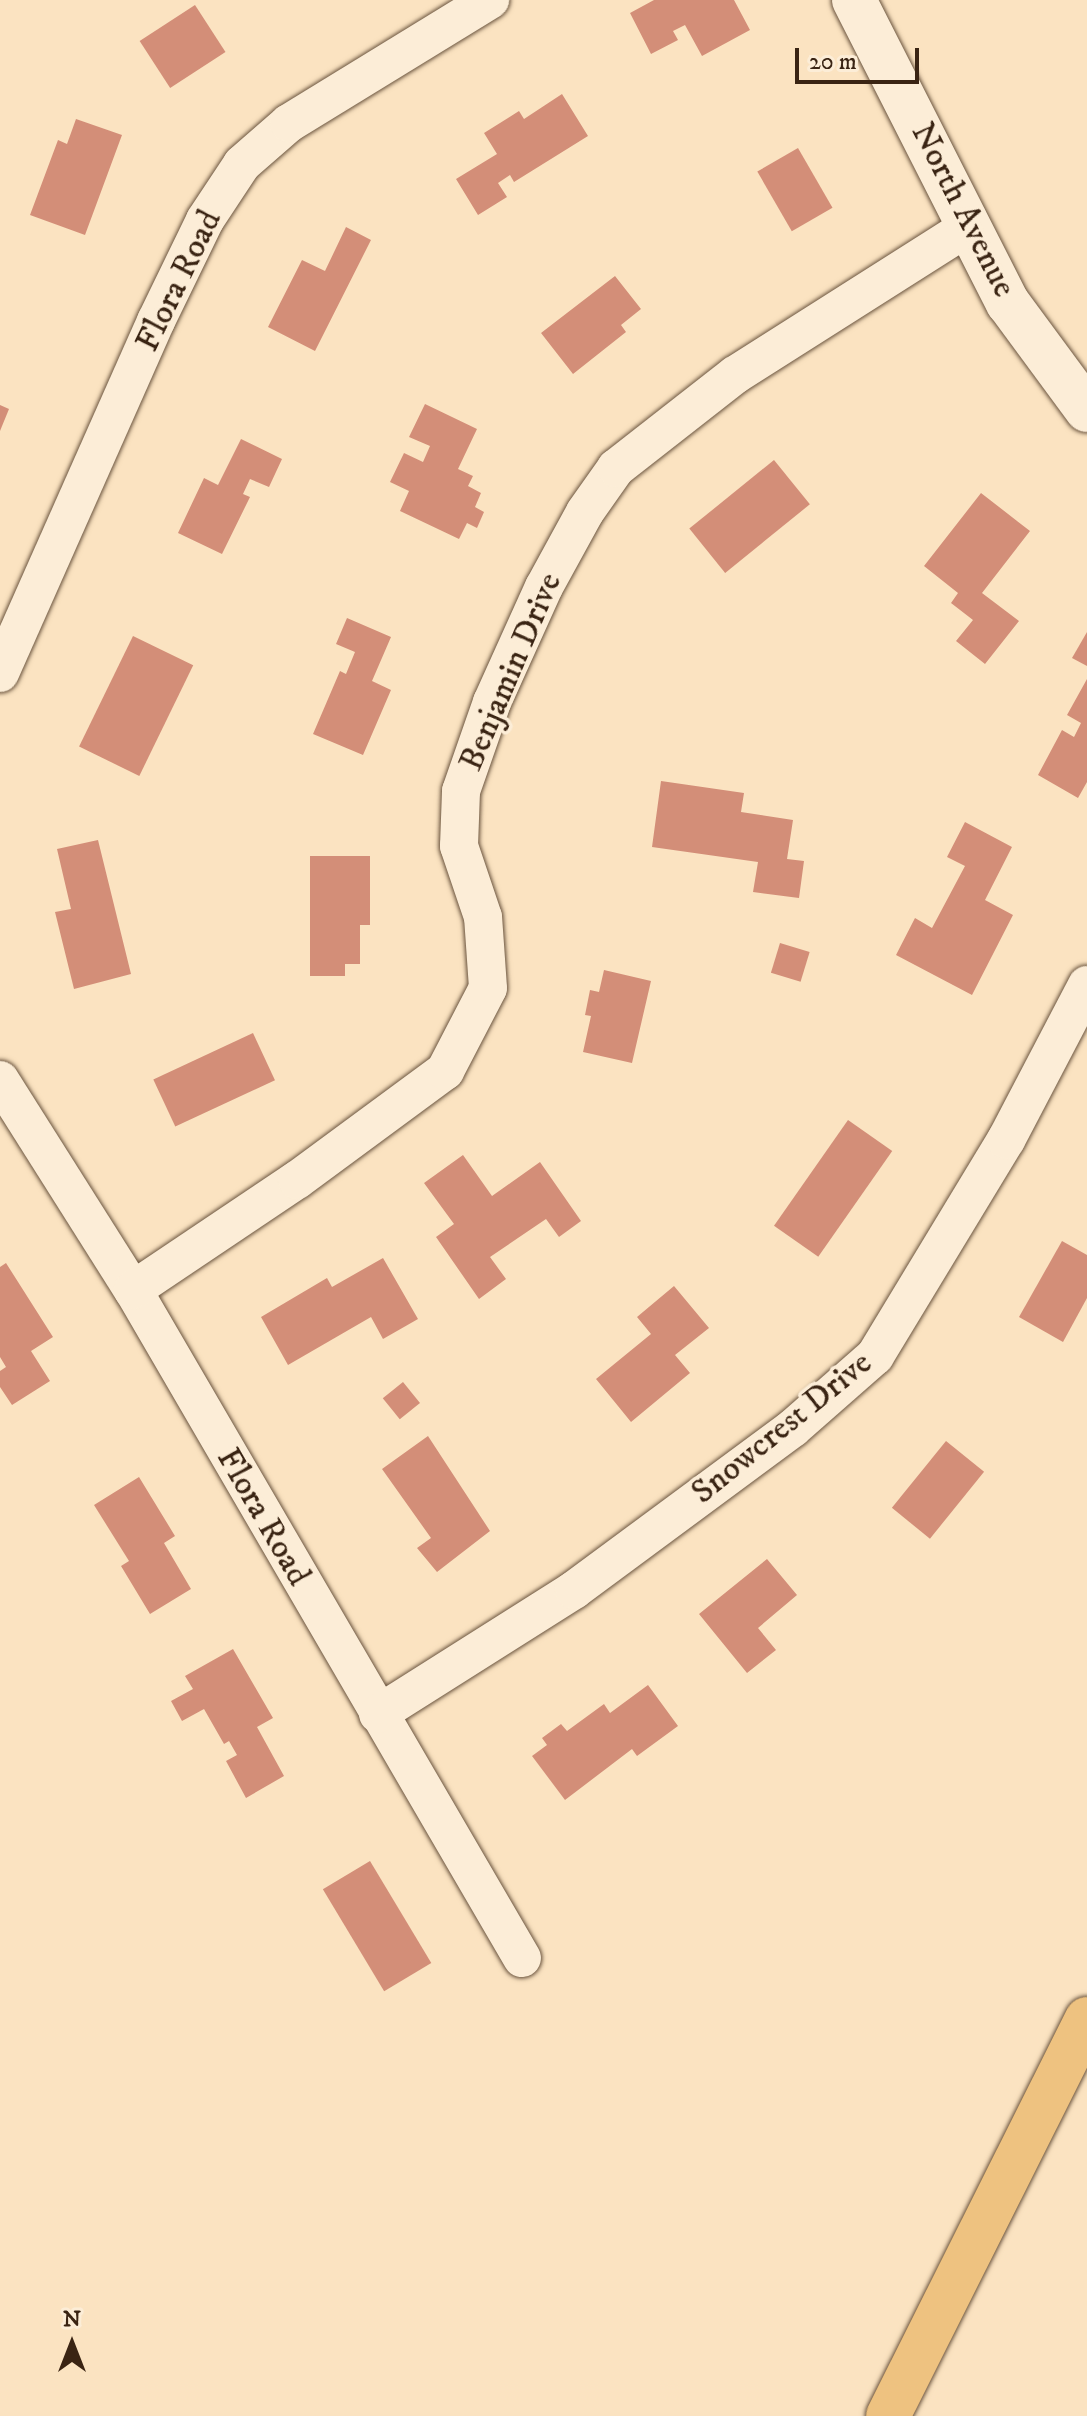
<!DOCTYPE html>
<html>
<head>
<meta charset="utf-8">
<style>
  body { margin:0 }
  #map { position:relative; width:1087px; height:2416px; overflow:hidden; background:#fbe3c1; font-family:"IM FELL DW Pica",serif }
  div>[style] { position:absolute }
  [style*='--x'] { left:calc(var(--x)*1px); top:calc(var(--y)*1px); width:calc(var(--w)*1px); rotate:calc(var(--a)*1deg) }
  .building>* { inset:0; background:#d38e78; transform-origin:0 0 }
  .roads { filter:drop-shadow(0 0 2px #6a543e) drop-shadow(0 0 2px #6a543e) }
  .minor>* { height:38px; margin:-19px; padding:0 19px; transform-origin:19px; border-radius:19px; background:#fcedd7 }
  .secondary>* { height:44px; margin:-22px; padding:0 22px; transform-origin:22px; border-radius:22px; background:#fcedd7 }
  .motorway>* { height:44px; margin:-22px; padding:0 22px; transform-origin:22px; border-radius:22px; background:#eec280 }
  span { translate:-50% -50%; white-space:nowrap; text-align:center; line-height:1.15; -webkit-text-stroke:7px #fcedd7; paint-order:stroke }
  .street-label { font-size:34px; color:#3a2413 }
  .north { position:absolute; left:32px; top:2304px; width:80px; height:80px; -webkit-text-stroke:6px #fcedd7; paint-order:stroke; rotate:0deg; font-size:22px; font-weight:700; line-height:32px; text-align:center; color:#3a2413 }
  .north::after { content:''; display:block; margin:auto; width:28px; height:36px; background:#3a2413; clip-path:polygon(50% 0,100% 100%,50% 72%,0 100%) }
  .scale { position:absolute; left:795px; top:48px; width:124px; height:36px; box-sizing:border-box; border:4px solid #3a2413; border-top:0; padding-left:10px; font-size:24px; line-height:28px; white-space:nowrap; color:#3a2413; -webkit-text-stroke:6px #fcedd7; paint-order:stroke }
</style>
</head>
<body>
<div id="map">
  <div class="building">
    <i style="clip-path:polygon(654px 0,734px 0,750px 30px,702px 56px,685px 25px,673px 31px,678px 40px,651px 54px,630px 13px)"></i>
    <i style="left:195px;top:5px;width:56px;height:66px;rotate:57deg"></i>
    <i style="clip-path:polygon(562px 94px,588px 136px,514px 182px,510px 175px,498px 183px,507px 197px,478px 215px,456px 179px,497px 154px,484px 133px,519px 111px,524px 119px)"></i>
    <i style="clip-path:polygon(76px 119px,122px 135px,85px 235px,30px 215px,58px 140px,67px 144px)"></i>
    <i style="left:798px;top:148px;width:69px;height:47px;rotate:60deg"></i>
    <i style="clip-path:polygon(346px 227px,371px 240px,315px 351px,268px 327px,302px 260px,325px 271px)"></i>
    <i style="clip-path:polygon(615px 276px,641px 309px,621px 325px,626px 332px,573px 374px,541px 333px)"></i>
    <i style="clip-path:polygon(425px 404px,477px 429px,458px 469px,473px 476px,468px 486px,481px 493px,475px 507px,484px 512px,477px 528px,467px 523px,459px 539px,400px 511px,409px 491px,390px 482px,404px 453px,423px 462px,430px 446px,409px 437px)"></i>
    <i style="clip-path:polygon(0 405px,9px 409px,0 431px)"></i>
    <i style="clip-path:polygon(241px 439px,282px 459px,269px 487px,250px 479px,243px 494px,250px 497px,222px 554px,178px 533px,204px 478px,218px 485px)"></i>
    <i style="left:774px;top:460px;width:57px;height:109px;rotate:51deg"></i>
    <i style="clip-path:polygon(981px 493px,1030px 531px,982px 593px,1019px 621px,985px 664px,956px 641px,973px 620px,951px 603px,958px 593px,924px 566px)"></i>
    <i style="clip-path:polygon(347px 618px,391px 637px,372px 681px,391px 690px,363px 755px,313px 734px,340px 671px,346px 674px,355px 652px,336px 644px)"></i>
    <i style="clip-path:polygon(1087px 632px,1087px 666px,1072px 658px)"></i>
    <i style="left:133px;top:636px;width:67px;height:123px;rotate:26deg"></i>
    <i style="clip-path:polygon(1087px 679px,1087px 782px,1078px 798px,1038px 775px,1062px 730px,1074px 737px,1081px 723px,1067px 715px)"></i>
    <i style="clip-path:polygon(661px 781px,744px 793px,741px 812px,793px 820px,787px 859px,804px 861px,799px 898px,753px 892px,758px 862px,652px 847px)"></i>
    <i style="clip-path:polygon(965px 822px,1012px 847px,985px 900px,1013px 915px,972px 995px,896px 955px,915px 918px,932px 928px,965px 866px,947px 857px)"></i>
    <i style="clip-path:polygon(98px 840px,131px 974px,74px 989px,55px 912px,71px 909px,57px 849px)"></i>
    <i style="clip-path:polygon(310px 856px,370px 856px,370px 925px,360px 925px,360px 964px,345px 964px,345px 976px,310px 976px)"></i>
    <i style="left:780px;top:943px;width:31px;height:31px;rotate:17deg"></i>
    <i style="clip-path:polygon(604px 970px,651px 981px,632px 1063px,583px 1052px,591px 1016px,585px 1015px,590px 990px,599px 992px)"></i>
    <i style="left:253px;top:1033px;width:52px;height:110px;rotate:65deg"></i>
    <i style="left:848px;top:1120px;width:54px;height:129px;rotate:35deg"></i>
    <i style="clip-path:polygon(463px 1155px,492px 1196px,540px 1162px,581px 1221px,559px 1237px,546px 1219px,490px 1257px,506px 1279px,479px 1299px,436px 1237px,454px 1224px,424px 1183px)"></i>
    <i style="clip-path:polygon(1062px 1241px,1087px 1255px,1087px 1298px,1063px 1342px,1019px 1317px)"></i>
    <i style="clip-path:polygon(383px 1258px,418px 1319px,383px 1339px,371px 1317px,288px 1365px,261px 1317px,327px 1278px,332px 1287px)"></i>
    <i style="clip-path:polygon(6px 1263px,53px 1337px,31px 1351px,50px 1381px,12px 1405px,0 1387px,0 1371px,6px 1367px,0 1357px,0 1267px)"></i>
    <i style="clip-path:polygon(674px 1286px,709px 1328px,675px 1355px,690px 1373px,631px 1422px,596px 1379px,651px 1334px,637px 1317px)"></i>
    <i style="left:403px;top:1382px;width:27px;height:26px;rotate:51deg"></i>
    <i style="clip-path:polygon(428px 1436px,490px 1531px,437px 1572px,417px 1548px,431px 1538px,382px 1469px)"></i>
    <i style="left:946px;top:1441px;width:49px;height:86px;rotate:39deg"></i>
    <i style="clip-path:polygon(139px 1477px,175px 1536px,164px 1543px,191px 1589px,150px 1614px,121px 1566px,129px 1561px,94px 1505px)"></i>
    <i style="clip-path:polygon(767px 1559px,797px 1595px,758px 1628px,776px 1650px,747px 1673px,699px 1614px)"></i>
    <i style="clip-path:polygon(233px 1649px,273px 1718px,257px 1727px,284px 1776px,246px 1798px,226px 1761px,237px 1755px,229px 1741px,224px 1744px,204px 1709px,182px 1721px,171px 1701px,193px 1689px,185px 1676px)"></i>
    <i style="clip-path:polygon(648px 1685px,678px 1726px,637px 1756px,632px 1749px,565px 1800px,532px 1756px,547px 1745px,542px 1738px,561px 1724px,567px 1731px,604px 1704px,610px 1713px)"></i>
    <i style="left:370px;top:1861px;width:119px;height:55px;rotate:59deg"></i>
  </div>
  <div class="roads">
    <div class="minor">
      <i style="--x:0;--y:673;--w:385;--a:-66.1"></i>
      <i style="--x:156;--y:321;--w:112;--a:-64.1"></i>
      <i style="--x:205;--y:220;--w:67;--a:-56.5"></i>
      <i style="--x:242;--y:164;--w:62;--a:-41.1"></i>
      <i style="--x:289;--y:123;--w:236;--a:-31.5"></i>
      <i style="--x:0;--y:1080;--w:249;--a:57.7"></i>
      <i style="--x:133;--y:1290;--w:773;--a:59.79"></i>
      <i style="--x:133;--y:1290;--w:197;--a:-33.9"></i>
      <i style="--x:297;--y:1180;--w:184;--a:-36.4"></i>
      <i style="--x:445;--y:1071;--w:93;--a:-62.6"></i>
      <i style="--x:488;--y:988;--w:71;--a:-94"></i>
      <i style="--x:483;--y:917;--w:75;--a:-108.7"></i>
      <i style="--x:459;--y:846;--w:55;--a:-87.9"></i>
      <i style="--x:461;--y:791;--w:94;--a:-70.8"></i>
      <i style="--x:492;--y:702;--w:126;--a:-65.7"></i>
      <i style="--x:544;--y:587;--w:85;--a:-61.3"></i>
      <i style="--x:585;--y:512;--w:54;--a:-54.8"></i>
      <i style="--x:616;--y:468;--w:151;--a:-38"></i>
      <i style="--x:735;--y:375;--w:278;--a:-32.4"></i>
      <i style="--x:378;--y:1714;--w:232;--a:-32.3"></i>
      <i style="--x:574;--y:1590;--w:272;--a:-36.5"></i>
      <i style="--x:793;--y:1428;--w:109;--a:-41.3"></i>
      <i style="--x:875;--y:1356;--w:253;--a:-58.8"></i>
      <i style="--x:1006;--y:1140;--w:175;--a:-62.4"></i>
    </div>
    <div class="secondary">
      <i style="--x:854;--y:0;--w:340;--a:63.1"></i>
      <i style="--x:1008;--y:303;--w:133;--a:53.6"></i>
    </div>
    <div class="motorway">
      <i style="--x:888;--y:2416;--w:444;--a:-63.4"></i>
    </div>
  </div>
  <div class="street-label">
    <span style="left:963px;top:210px;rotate:63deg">North Avenue</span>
    <span style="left:179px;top:281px;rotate:-64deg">Flora Road</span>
    <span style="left:511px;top:672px;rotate:-67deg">Benjamin Drive</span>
    <span style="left:782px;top:1428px;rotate:-39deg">Snowcrest Drive</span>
    <span style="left:263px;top:1517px;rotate:60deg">Flora Road</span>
  </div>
  <div class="north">N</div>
  <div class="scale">20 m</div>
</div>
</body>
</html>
